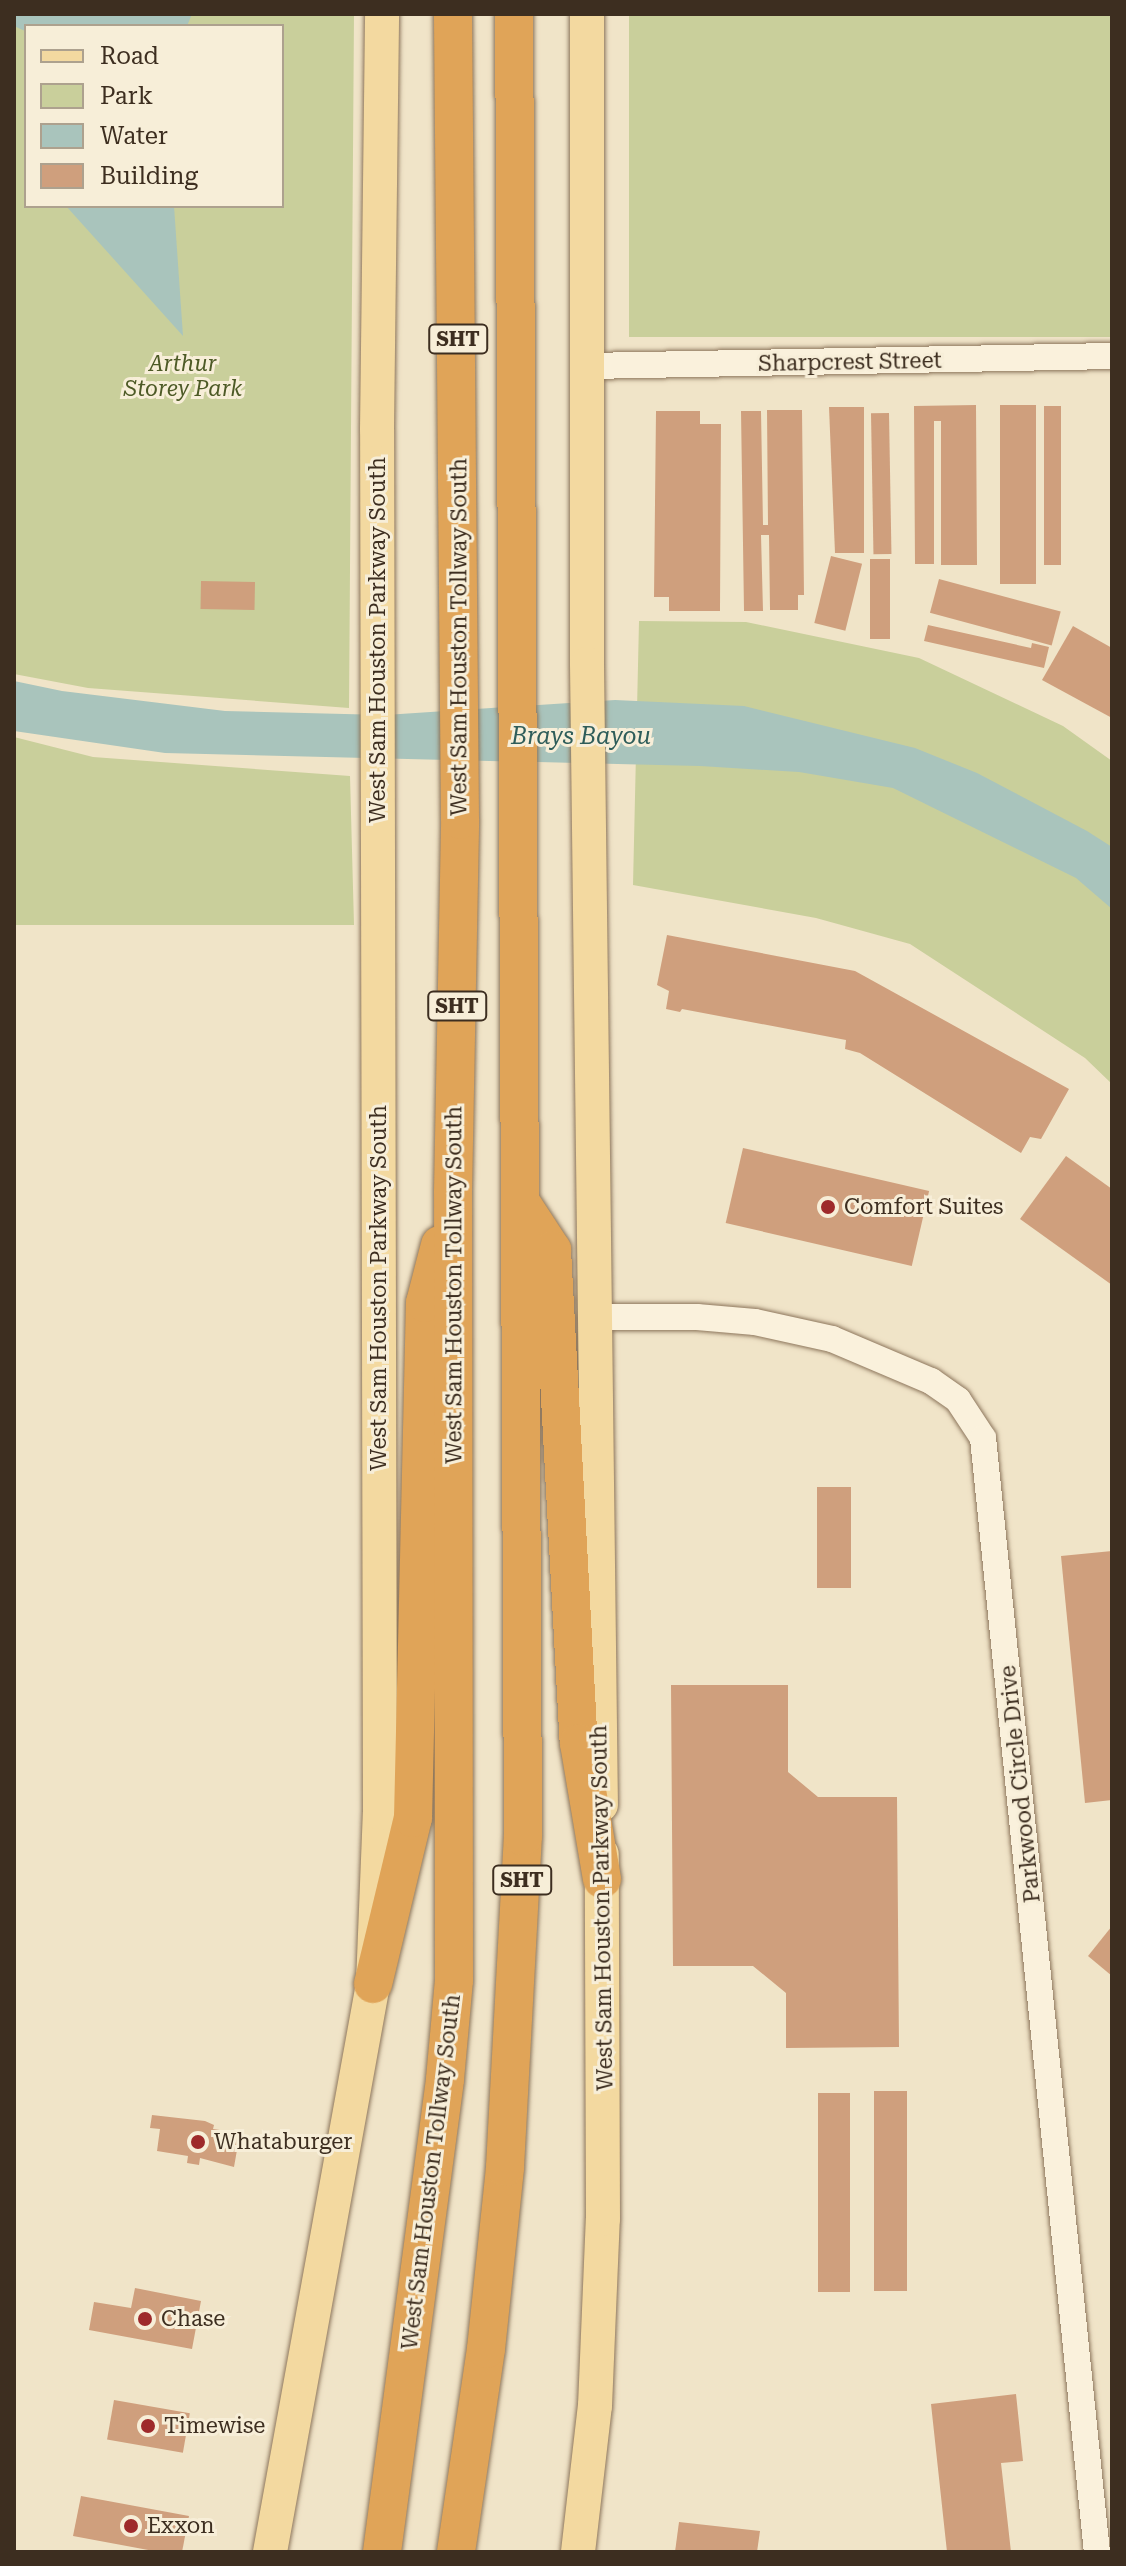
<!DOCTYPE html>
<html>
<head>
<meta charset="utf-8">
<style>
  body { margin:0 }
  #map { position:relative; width:1126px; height:2566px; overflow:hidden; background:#f0e4c8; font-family:"Roboto Serif",serif }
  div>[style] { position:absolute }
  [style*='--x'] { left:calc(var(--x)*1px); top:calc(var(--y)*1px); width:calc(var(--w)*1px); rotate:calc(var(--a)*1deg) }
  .green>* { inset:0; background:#c9cf9b; transform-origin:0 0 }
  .water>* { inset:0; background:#a9c4bc }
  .building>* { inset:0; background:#cf9f7d; transform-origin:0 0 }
  .roads { filter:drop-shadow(0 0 2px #8d765c) drop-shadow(0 0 2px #8d765c) }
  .minor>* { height:26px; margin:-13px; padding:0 13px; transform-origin:13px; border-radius:13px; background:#faf1dc }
  .major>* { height:34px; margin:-17px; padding:0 17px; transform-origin:17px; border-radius:17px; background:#f3d9a0 }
  .highway>* { height:38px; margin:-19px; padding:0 19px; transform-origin:19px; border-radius:19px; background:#e0a458 }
  .dots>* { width:22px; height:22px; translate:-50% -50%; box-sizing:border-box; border:4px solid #f7eed8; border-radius:50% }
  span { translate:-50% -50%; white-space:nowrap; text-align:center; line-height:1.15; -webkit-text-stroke:6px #f7eed8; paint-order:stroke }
  .shield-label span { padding:2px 6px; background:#f7eed8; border:2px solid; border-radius:6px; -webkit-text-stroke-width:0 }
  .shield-label { font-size:20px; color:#3d2e20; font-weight:700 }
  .street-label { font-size:22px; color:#3d2e20 }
  .park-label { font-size:22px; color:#4d5a26; font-style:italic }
  .poi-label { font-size:22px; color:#3d2e20 }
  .left { translate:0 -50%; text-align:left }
  .water-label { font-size:24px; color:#2f5d5a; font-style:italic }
  .frame { position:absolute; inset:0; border:16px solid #3d2e20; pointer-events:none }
  .legend { position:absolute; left:24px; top:24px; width:260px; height:184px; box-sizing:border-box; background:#f7eed8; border:2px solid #ada18e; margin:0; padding:10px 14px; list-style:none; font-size:24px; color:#3d2e20 }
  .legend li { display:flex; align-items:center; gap:16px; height:40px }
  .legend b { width:40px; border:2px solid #ada18e }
</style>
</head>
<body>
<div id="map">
  <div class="green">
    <i style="clip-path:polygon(evenodd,14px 14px,354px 14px,349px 708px,88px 688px,14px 674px,14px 14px,26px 26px,282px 26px,282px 206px,26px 206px,26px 26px)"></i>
    <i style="left:629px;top:14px;width:483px;height:323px"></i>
    <i style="clip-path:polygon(639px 621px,746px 622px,919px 658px,1063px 726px,1112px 761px,1112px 1084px,1085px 1058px,910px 944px,816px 918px,633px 885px)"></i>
    <i style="clip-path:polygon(14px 737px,93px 757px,350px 776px,354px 925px,14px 925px)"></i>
  </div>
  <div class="water">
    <i style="clip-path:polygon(14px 14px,192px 14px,187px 26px,26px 26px,26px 36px,25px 31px,14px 26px)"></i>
    <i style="clip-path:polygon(66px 206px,174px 206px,183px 336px)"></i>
    <i style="clip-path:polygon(14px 681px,62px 691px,225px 711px,385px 715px,615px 700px,744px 706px,915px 748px,977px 773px,1087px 831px,1112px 847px,1112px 909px,1076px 878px,893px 788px,799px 772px,700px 766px,165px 753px,14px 731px)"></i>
  </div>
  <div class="building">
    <i style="clip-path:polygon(976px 405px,977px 565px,941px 565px,941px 421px,934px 421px,934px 564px,915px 564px,914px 406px)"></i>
    <i style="left:1000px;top:405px;width:36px;height:179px"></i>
    <i style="left:1044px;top:406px;width:17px;height:159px"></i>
    <i style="clip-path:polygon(829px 407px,864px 407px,864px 553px,835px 553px)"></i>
    <i style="clip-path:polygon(767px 410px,802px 410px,804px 595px,798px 595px,798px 610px,770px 610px,769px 535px,761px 535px,763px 611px,744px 611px,741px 411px,761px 411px,763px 525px,768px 525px)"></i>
    <i style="clip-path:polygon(656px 411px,700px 411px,700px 424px,721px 424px,720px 611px,669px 611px,669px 597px,654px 597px)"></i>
    <i style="left:889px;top:413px;width:141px;height:18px;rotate:89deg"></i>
    <i style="left:831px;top:556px;width:32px;height:69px;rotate:14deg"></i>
    <i style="left:870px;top:559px;width:20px;height:80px"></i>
    <i style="left:939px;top:579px;width:126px;height:35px;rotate:15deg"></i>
    <i style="left:201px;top:581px;width:54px;height:28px;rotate:1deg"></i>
    <i style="clip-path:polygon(928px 625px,1031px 648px,1032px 643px,1049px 647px,1044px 668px,924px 641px)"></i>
    <i style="clip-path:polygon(1073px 626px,1112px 648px,1112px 718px,1042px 680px)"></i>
    <i style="clip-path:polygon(667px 935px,855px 971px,1069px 1089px,1041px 1139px,1030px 1137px,1021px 1153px,860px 1053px,845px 1049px,846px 1040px,682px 1009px,680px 1012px,666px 1009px,669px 991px,657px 985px)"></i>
    <i style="left:743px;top:1148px;width:191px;height:77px;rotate:13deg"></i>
    <i style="clip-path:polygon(1066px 1156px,1112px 1189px,1112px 1285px,1020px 1219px)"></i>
    <i style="left:851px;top:1487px;width:101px;height:34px;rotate:90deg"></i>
    <i style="clip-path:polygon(1112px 1551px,1112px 1800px,1085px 1803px,1061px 1556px)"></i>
    <i style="clip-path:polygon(671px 1685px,788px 1685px,788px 1772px,818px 1797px,897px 1797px,899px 2047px,786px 2048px,786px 1993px,753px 1966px,673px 1966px)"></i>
    <i style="clip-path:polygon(1112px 1926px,1112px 1976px,1088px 1956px)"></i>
    <i style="left:874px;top:2091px;width:33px;height:200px"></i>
    <i style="left:818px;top:2093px;width:32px;height:199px"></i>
    <i style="clip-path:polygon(152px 2115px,205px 2121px,214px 2125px,213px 2129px,240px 2133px,234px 2167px,200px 2158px,199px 2165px,187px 2163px,188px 2156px,157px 2151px,160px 2129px,150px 2128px)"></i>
    <i style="clip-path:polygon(135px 2288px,201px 2301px,192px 2349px,89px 2330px,94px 2302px,131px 2308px)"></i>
    <i style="clip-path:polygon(1016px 2394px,1023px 2461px,1001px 2463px,1011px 2552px,947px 2552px,931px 2404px)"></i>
    <i style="left:114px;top:2400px;width:77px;height:40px;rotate:10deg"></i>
    <i style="clip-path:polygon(81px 2496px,189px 2516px,182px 2552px,159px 2552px,73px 2536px)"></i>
    <i style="clip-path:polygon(679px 2522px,760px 2531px,757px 2552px,675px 2552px)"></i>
  </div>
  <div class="roads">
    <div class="minor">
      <i style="--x:588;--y:366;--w:524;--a:-1.09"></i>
      <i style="--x:596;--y:1317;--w:101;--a:0"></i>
      <i style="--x:697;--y:1317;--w:58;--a:4.9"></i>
      <i style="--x:755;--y:1322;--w:79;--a:12.4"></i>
      <i style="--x:832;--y:1339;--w:108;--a:23"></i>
      <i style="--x:931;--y:1381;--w:33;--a:35"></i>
      <i style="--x:958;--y:1400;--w:45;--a:56.7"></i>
      <i style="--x:983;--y:1438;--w:1120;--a:84.16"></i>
    </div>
    <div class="major">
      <i style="--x:587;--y:14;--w:650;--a:90"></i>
      <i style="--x:587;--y:664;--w:1141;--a:89.3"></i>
      <i style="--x:270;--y:2552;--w:577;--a:-79.72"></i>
      <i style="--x:373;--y:1984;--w:171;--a:-87.7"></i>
      <i style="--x:380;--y:1813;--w:1383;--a:-90.12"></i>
      <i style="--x:377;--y:430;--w:416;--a:-89.3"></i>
      <i style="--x:578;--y:2552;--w:147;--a:-83.4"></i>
      <i style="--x:595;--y:2406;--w:187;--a:-87.6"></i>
      <i style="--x:603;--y:2219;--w:365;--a:-90.2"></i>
    </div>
    <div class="highway">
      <i style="--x:522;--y:1204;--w:55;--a:56.9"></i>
      <i style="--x:552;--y:1250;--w:494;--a:86.9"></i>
      <i style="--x:579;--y:1743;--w:138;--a:80.4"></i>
      <i style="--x:373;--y:1984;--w:171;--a:-76.5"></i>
      <i style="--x:413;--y:1818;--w:515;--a:-88.67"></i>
      <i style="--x:425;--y:1303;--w:60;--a:-75.5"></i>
      <i style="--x:382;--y:2552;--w:477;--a:-82.4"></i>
      <i style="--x:445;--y:2079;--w:99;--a:-84.8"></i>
      <i style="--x:454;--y:1980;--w:788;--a:-90.07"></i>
      <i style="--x:453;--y:1192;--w:372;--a:-88.9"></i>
      <i style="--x:460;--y:820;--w:806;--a:-90.5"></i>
      <i style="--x:456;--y:2552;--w:205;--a:-81.6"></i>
      <i style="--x:486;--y:2349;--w:183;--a:-84"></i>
      <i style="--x:505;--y:2167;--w:331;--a:-86.9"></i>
      <i style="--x:523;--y:1836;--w:1822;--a:-90.28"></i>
    </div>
  </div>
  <div class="dots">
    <i style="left:828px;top:1207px;background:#9e2a2b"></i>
    <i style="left:198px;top:2142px;background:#9e2a2b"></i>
    <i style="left:145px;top:2319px;background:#9e2a2b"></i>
    <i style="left:148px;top:2426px;background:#9e2a2b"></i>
    <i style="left:131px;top:2526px;background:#9e2a2b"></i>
  </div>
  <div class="shield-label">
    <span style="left:458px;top:339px">SHT</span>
    <span style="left:457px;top:1006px">SHT</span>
    <span style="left:522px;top:1880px">SHT</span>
  </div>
  <div class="street-label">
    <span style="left:850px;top:362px;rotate:-1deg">Sharpcrest Street</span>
    <span style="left:459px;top:637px;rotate:-90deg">West Sam Houston Tollway South</span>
    <span style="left:378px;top:640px;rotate:-90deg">West Sam Houston Parkway South</span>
    <span style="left:454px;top:1285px;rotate:-90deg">West Sam Houston Tollway South</span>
    <span style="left:379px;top:1288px;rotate:-90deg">West Sam Houston Parkway South</span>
    <span style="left:1020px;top:1784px;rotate:-96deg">Parkwood Circle Drive</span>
    <span style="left:602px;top:1908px;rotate:-91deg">West Sam Houston Parkway South</span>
    <span style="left:431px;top:2172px;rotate:-83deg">West Sam Houston Tollway South</span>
  </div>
  <div class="park-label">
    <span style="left:183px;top:376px">Arthur<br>Storey Park</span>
  </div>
  <div class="poi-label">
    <span class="left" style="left:844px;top:1207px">Comfort Suites</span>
    <span class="left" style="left:214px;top:2142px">Whataburger</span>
    <span class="left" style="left:161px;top:2319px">Chase</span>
    <span class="left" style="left:164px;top:2426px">Timewise</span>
    <span class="left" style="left:147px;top:2526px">Exxon</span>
  </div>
  <div class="water-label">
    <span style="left:581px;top:737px">Brays Bayou</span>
  </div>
  <div class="frame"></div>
  <ul class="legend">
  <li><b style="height:10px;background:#f3d9a0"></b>Road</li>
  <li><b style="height:22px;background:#c9cf9b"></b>Park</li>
  <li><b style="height:22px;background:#a9c4bc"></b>Water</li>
  <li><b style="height:22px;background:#cf9f7d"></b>Building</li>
  </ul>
</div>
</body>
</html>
